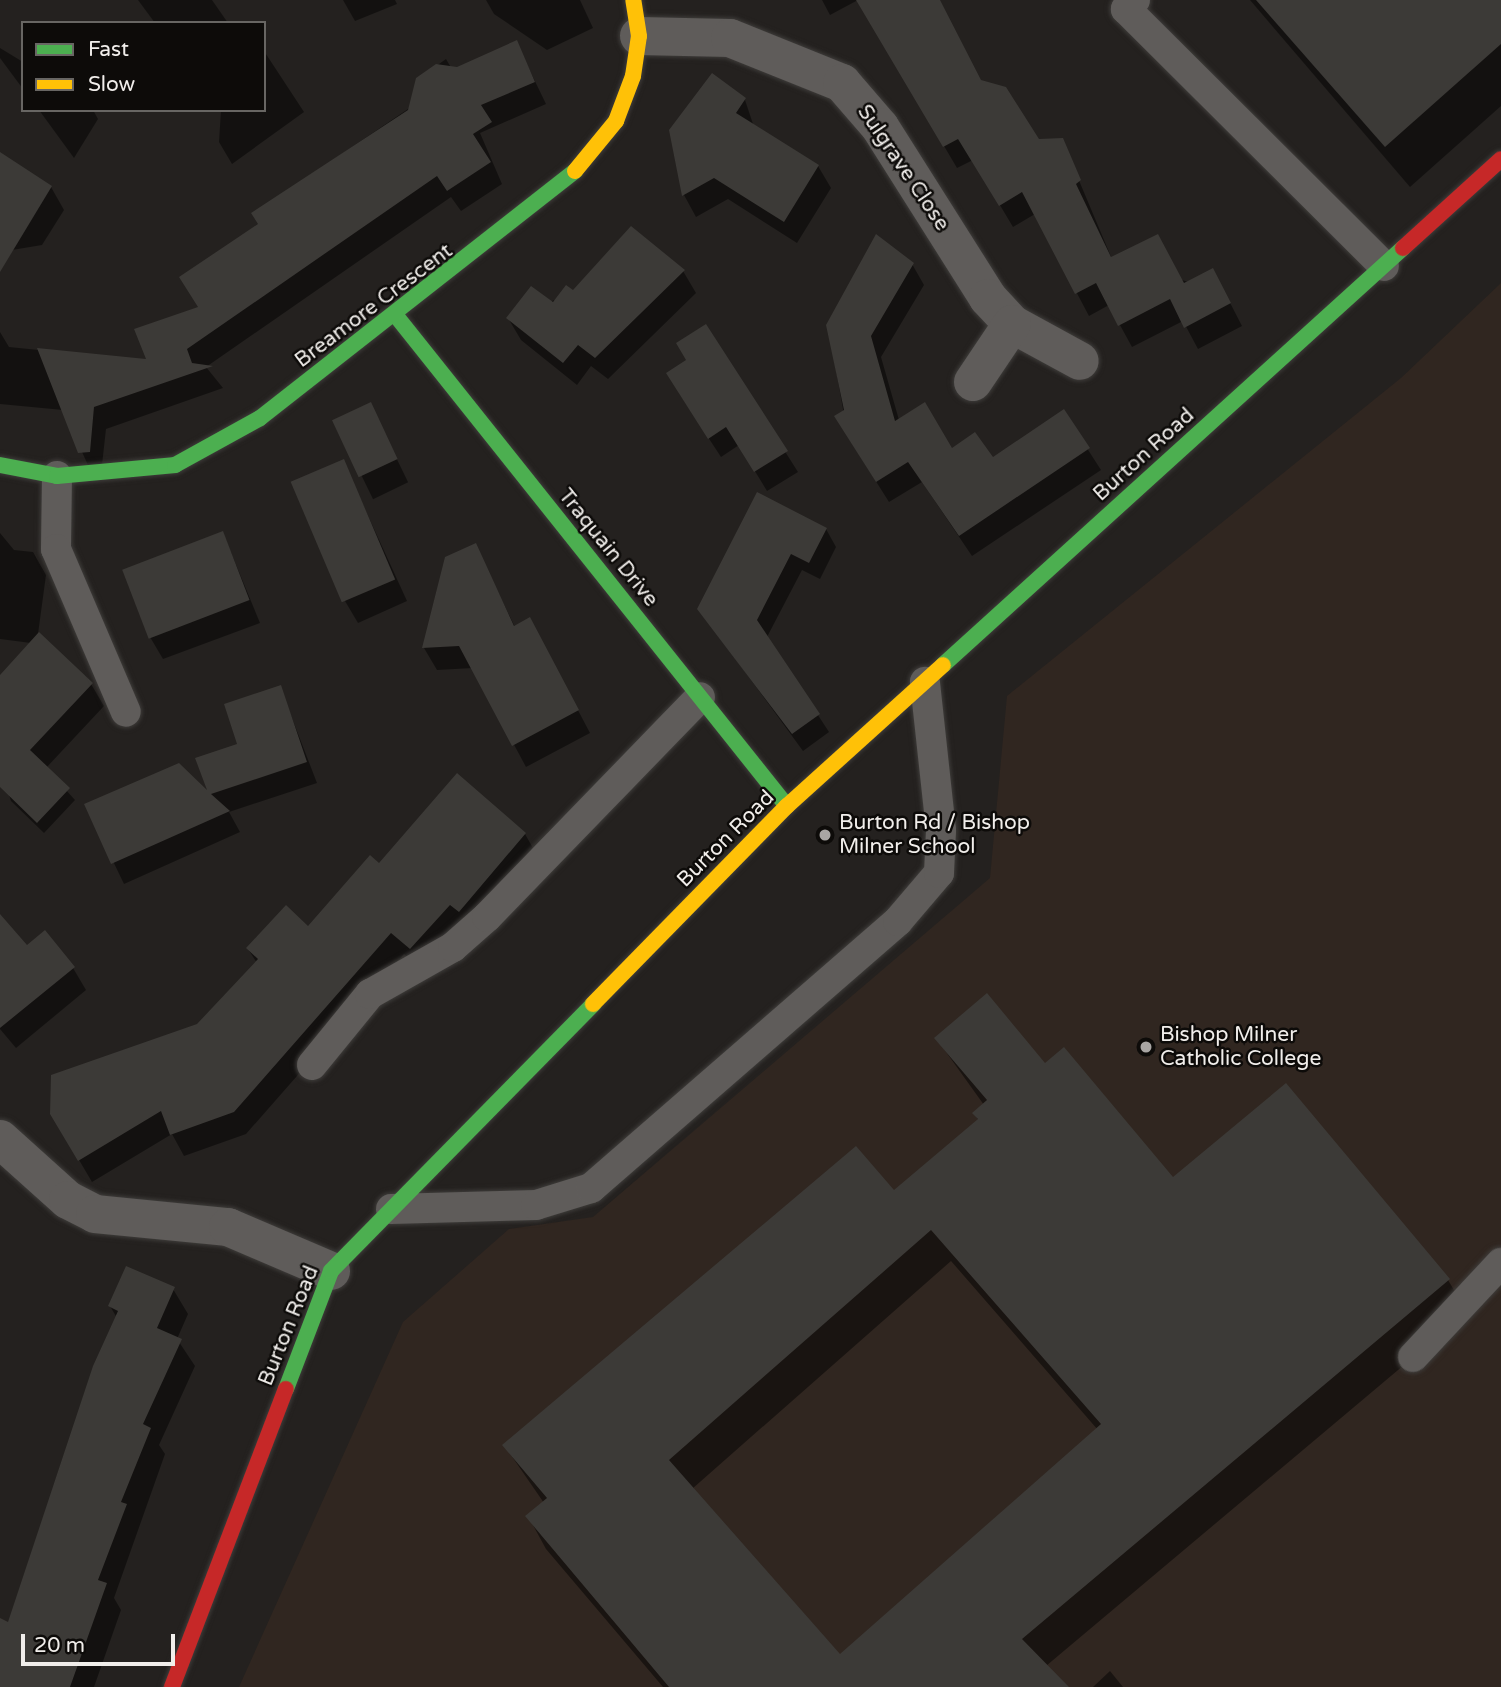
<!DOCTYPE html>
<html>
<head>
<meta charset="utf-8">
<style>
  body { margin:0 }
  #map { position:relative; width:1501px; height:1687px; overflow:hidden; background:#24211f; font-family:"Varela Round",sans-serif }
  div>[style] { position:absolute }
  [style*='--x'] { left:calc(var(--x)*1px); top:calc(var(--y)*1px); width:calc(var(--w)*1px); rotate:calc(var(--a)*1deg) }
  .built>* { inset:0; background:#302620 }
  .shadow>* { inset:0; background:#0007; transform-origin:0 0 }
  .building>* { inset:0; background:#3c3a37; transform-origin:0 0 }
  .roads { filter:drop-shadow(0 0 2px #3e3c3a) drop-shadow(0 0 2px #3e3c3a) }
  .lane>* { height:30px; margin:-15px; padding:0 15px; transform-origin:15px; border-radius:15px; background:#5f5c5a }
  .street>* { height:38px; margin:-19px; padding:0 19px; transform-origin:19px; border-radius:19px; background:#5f5c5a }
  .fast>* { height:16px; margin:-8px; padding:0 8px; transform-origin:8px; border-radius:8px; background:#4caf50 }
  .slow>* { height:16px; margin:-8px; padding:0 8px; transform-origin:8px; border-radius:8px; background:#ffc107 }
  .jam>* { height:16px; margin:-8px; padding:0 8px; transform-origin:8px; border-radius:8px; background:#c62828 }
  .dots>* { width:19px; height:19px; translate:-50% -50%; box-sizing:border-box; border:4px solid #0d0b09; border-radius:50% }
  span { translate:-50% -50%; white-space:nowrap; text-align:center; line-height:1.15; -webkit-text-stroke:5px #0d0b09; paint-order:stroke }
  .street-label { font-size:21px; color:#f1eeeb }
  .poi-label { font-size:21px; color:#f1eeeb }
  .left { translate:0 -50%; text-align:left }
  .legend { position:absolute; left:21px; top:21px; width:245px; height:91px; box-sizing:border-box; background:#0d0b09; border:2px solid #686663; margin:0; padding:9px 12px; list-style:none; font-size:21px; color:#f1eeeb }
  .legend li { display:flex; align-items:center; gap:14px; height:35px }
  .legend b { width:35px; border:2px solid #686663 }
  .scale { position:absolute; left:21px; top:1634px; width:154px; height:32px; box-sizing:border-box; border:4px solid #f1eeeb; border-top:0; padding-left:9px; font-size:21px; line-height:24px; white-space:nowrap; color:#f1eeeb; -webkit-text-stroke:5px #0d0b09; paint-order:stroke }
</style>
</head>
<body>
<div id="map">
  <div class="built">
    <i style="clip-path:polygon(1501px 283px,1501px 1687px,239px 1687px,403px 1322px,509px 1229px,593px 1217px,990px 878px,1007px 696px,1401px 378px)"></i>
  </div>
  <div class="shadow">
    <i style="clip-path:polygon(138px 0,212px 0,228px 23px,155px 23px)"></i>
    <i style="clip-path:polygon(343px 0,395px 0,397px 4px,355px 21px)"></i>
    <i style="clip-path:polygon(486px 0,580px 0,593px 28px,547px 50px,494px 14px)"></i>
    <i style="clip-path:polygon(822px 0,858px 0,830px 15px)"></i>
    <i style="clip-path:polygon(858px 0,938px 0,981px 82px,1038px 141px,1062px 140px,1112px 259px,1225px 293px,1242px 326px,1198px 349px,1183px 321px,1132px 347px,1109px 305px,1089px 316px,1035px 214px,1013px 227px,973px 160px,957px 168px)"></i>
    <i style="clip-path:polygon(1250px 0,1501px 0,1501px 106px,1410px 187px)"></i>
    <i style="clip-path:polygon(516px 42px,546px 104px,480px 133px,502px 184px,461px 211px,451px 197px,206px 367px,223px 388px,106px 429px,101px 474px,92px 474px,63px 410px,0 404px,0 332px,9px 347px,148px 361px,200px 308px,260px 225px,253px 214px,411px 107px,418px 79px,446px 59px,457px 78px)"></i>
    <i style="clip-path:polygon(0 48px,23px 62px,23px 89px,0 58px)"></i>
    <i style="clip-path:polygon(264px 51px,304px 112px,232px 164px,219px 142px,221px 110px,264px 110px)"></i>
    <i style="clip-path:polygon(745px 100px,754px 127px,818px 166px,831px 188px,797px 243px,728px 199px,696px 217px,684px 195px,671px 130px)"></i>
    <i style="clip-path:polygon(39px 110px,93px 110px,98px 119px,74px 158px)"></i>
    <i style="clip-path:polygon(0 154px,51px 187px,64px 210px,42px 245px,0 252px)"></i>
    <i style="clip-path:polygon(912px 264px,924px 285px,881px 357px,899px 420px,952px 450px,993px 459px,1063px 411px,1101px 470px,972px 556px,922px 482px,889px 502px,848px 437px,828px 325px)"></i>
    <i style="clip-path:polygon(683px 271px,696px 293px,608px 379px,591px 366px,577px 385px,521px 340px,508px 318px,573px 293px)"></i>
    <i style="clip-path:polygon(706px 327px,798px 472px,767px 491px,739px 445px,721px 457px,679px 393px)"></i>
    <i style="left:370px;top:404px;width:87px;height:39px;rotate:64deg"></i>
    <i style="clip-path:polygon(343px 461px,407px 601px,358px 623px,345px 601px)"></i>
    <i style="clip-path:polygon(826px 529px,836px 547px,820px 579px,802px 570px,767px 637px,829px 732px,803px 751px,699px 609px)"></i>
    <i style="clip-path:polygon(0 533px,14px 550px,33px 552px,46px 575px,38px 634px,91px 684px,104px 706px,46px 768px,75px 800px,44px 833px,11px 801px,0 767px,0 677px,31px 643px,0 639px)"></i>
    <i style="clip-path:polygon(223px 533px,260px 623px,163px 659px,150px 637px)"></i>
    <i style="clip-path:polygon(475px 545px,515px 627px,542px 642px,590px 733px,526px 767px,473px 668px,437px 670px,424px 648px)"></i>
    <i style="clip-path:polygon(280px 687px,317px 783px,229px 812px,240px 832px,124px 884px,86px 805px,211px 796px,197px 759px,240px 745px)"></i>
    <i style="clip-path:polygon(525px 834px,538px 857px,424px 971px,404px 954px,246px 1134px,184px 1156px,172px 1134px,92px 1182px,52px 1114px,198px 1026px,257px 963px,248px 949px,308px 928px,380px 866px)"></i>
    <i style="clip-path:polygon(0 937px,73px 968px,86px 990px,16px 1048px,0 1029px)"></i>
    <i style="clip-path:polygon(evenodd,936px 1038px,1045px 1065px,1173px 1180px,1448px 1280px,1467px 1312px,1046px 1666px,1067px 1687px,663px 1687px,546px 1549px,528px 1516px,544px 1503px,504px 1445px,894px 1193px,979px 1121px,974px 1113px,984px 1105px,936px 1038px,951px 1261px,1098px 1430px,840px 1657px,692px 1489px,951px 1261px)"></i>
    <i style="clip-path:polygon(173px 1289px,188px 1314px,177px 1339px,195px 1366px,159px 1445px,165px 1454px,114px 1598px,121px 1610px,94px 1687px,0 1687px,0 1621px,9px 1624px,117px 1318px,110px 1306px)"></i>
    <i style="clip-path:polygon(1110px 1671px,1123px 1687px,1093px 1687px)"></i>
  </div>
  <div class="building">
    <i style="clip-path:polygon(856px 0,940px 0,981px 80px,1006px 87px,1039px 139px,1063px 138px,1081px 180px,1076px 184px,1111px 257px,1158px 234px,1184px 283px,1213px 268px,1231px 303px,1184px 328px,1170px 299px,1118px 326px,1096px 283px,1075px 294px,1022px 192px,999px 206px,958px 139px,943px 147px)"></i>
    <i style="clip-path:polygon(1256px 0,1501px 0,1501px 44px,1385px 147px)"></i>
    <i style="clip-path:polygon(517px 40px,535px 82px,481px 105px,492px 122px,473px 134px,491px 162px,447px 191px,437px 176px,187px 349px,192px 363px,213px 366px,94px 407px,90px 452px,78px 453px,37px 348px,146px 359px,134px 329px,198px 307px,179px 277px,258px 224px,251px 213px,408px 110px,416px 78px,436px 64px,457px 67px)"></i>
    <i style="clip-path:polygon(712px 73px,746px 98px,736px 113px,819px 165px,784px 222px,714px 178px,682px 196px,669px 130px)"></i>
    <i style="clip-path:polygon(0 152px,52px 186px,0 272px)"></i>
    <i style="clip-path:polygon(631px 226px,685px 270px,595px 358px,578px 345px,563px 363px,506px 318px,531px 286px,553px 302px,566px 285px,573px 290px)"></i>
    <i style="clip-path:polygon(876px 234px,914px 263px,871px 336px,895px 421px,925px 402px,952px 448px,975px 432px,993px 457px,1064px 409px,1090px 448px,959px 536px,908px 462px,876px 482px,834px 416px,844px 410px,826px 325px)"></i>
    <i style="clip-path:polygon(706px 324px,788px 451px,754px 472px,726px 427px,708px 439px,666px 373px,686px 360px,676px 343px)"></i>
    <i style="left:371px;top:402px;width:63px;height:43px;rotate:65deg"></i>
    <i style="left:344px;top:459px;width:131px;height:58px;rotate:67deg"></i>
    <i style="clip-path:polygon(757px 492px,827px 528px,809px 563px,791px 554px,757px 620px,820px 714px,792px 734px,697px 609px)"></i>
    <i style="left:223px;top:531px;width:74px;height:108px;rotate:69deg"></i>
    <i style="clip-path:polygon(476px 543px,514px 626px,530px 617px,579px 710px,512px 746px,459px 646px,422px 648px,445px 557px)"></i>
    <i style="clip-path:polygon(39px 632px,93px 683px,30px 750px,70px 788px,37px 823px,0 787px,0 675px)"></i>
    <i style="clip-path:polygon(281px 685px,307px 762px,211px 794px,230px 811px,111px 864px,84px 804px,179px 763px,207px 790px,195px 758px,237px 744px,224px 704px)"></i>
    <i style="clip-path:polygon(457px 773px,526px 833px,459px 912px,450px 905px,410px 949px,391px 933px,234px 1112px,170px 1135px,161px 1111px,78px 1161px,50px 1114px,51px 1075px,197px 1024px,258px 959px,246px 948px,286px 905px,308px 926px,370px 855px,379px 863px)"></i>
    <i style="clip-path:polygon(0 914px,27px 945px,45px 930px,75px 967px,0 1028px)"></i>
    <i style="clip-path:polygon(evenodd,987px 993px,1045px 1063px,1064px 1047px,1173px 1177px,1286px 1083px,1450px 1279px,1022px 1639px,1069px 1687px,669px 1687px,525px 1516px,547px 1498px,502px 1445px,856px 1146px,894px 1190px,978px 1119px,972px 1113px,987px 1100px,934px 1038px,987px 993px,931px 1230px,1101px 1424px,840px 1654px,669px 1460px,931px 1230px)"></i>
    <i style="clip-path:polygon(126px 1266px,175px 1287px,157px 1328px,182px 1339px,143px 1424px,151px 1428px,121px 1502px,127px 1504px,98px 1580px,107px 1583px,70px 1687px,0 1687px,0 1618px,8px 1622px,93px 1366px,118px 1311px,108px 1306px)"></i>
  </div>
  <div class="roads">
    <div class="lane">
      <i style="--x:1135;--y:0;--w:13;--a:135"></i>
      <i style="--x:1126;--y:9;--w:364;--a:44.9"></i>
      <i style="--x:57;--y:476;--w:73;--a:90.8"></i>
      <i style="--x:56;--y:549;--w:177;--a:66.8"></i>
      <i style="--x:312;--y:1065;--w:92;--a:-50.8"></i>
      <i style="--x:370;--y:994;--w:95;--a:-29.5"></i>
      <i style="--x:453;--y:947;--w:45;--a:-41.4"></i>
      <i style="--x:487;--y:917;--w:306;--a:-45.9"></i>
      <i style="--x:391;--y:1209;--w:145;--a:-1.6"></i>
      <i style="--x:536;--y:1205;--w:58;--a:-17.2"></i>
      <i style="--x:591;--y:1188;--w:407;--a:-41"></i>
      <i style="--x:898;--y:921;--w:63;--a:-49.5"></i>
      <i style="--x:939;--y:873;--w:43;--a:-87.3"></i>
      <i style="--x:941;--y:830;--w:149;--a:-96.2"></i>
      <i style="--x:1413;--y:1357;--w:129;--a:-46.9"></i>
    </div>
    <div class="street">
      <i style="--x:639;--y:36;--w:91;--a:1.3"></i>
      <i style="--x:730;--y:38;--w:121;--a:21.9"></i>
      <i style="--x:842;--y:83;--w:58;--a:49.2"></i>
      <i style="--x:880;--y:127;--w:202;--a:57.7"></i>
      <i style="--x:988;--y:298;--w:35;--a:47"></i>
      <i style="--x:1012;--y:324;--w:77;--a:28.6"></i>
      <i style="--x:973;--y:382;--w:70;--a:-56.1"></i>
      <i style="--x:0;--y:1139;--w:91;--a:41.9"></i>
      <i style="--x:68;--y:1200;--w:30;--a:27"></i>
      <i style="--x:95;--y:1214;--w:134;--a:5.6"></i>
      <i style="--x:228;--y:1227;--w:112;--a:23.1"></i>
    </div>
    <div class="fast">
      <i style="--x:397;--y:317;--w:625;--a:51.43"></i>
      <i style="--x:0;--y:465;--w:58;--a:10.9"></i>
      <i style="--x:57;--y:476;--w:119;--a:-5.3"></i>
      <i style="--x:175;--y:465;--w:97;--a:-28.9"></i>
      <i style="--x:260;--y:418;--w:400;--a:-38.1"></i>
      <i style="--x:943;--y:665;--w:621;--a:-42.19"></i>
      <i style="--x:286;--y:1389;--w:126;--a:-69.1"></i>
      <i style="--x:331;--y:1271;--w:374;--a:-45.5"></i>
    </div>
    <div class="slow">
      <i style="--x:575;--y:171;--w:65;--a:-50.6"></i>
      <i style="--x:616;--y:121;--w:48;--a:-69.3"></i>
      <i style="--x:633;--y:76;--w:40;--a:-81.5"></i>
      <i style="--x:639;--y:36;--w:36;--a:-99"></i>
      <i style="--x:593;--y:1004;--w:277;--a:-45.6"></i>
      <i style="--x:787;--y:806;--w:210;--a:-42.1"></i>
    </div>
    <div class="jam">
      <i style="--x:1403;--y:248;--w:132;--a:-42.2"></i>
      <i style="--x:172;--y:1687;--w:319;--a:-69.1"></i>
    </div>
  </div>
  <div class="dots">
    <i style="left:825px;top:835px;background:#a9a6a4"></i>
    <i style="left:1146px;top:1047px;background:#a9a6a4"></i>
  </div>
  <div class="street-label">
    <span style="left:903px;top:168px;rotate:56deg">Sulgrave Close</span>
    <span style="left:374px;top:306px;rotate:-37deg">Breamore Crescent</span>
    <span style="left:1144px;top:455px;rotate:-42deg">Burton Road</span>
    <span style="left:608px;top:548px;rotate:51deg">Traquain Drive</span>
    <span style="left:726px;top:839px;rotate:-45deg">Burton Road</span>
    <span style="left:289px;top:1326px;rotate:-68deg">Burton Road</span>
  </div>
  <div class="poi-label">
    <span class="left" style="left:839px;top:835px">Burton Rd / Bishop<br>Milner School</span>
    <span class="left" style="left:1160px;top:1047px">Bishop Milner<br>Catholic College</span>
  </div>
  <ul class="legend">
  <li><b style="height:9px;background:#4caf50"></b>Fast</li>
  <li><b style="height:9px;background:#ffc107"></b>Slow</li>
  </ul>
  <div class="scale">20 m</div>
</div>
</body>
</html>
